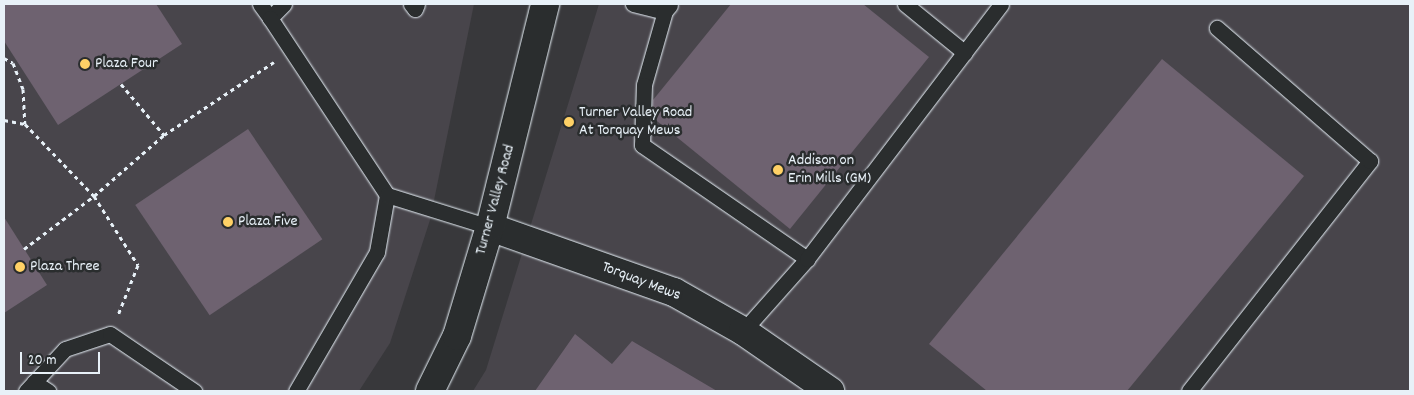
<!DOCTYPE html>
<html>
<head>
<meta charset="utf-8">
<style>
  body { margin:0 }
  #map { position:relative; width:1414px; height:395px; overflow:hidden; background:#38383b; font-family:Dekko,sans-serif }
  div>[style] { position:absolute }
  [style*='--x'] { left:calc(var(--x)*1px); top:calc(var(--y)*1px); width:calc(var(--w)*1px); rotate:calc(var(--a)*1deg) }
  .built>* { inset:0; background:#48454b }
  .building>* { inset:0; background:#6e6270; transform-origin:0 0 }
  .path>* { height:3px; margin-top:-1.5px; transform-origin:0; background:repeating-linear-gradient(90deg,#e8f1f8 0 4px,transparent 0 8px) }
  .roads { filter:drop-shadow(0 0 1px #e8f1f8) drop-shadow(0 0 1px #e8f1f8) }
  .service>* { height:15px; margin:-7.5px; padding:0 7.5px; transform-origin:7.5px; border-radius:7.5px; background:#2a2d2e }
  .minor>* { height:28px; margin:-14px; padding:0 14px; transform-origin:14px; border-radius:14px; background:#2a2d2e }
  .tertiary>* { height:28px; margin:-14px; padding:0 14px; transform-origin:14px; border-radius:14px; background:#2a2d2e }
  .dots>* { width:14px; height:14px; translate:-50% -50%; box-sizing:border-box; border:2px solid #2a2d2e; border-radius:50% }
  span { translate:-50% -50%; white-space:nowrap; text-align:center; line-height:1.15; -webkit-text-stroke:5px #2a2d2e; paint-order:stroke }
  .poi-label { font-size:16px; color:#e8f1f8 }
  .left { translate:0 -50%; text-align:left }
  .street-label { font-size:16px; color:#e8f1f8 }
  .frame { position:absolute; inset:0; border:5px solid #e8f1f8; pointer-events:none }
  .scale { position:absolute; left:20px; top:352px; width:80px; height:22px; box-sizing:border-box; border:2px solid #e8f1f8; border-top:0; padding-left:6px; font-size:15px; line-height:18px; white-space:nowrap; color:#e8f1f8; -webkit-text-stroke:4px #2a2d2e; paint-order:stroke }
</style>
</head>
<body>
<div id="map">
  <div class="built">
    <i style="clip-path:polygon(4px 4px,474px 4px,430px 220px,390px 343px,359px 391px,4px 391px)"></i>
    <i style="clip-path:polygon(599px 4px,1410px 4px,1410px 391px,473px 391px,486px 370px)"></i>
  </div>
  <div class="building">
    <i style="clip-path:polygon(4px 4px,156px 4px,182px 44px,58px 125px,4px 41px)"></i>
    <i style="clip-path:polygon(731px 4px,863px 4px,929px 57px,790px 229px,652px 117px,653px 100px)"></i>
    <i style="clip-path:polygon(1162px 59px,1304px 176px,1127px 391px,987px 391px,929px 344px)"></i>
    <i style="left:248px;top:129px;width:133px;height:136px;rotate:56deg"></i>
    <i style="clip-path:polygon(4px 217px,47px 285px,4px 313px)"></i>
    <i style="clip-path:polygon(575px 334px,612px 364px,632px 341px,717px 391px,535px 391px)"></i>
  </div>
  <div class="path">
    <i style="--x:4;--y:58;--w:10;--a:29"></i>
    <i style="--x:13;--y:63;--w:28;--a:69"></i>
    <i style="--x:23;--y:89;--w:35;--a:87"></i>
    <i style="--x:121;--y:84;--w:67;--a:49.9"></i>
    <i style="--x:4;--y:120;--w:21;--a:11"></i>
    <i style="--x:25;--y:124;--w:100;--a:46.2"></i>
    <i style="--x:94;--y:196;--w:82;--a:57.5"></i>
    <i style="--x:138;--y:265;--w:54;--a:111.8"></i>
    <i style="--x:24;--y:249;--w:88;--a:-37.1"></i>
    <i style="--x:94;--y:196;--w:93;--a:-41.1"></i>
    <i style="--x:164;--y:135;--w:132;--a:-33.6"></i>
  </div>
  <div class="roads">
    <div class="service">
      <i style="--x:260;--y:4;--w:17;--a:54"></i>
      <i style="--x:284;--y:4;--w:20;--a:135"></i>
      <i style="--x:270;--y:18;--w:212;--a:56.5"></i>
      <i style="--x:387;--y:195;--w:58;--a:100"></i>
      <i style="--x:377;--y:252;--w:161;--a:120.2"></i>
      <i style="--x:411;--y:4;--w:6;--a:51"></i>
      <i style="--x:415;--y:9;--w:5;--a:-68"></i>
      <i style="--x:633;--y:4;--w:32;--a:14"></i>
      <i style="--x:664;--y:12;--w:9;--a:-49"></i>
      <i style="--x:667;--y:4;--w:84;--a:105.9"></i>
      <i style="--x:644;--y:85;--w:60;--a:91.9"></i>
      <i style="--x:642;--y:145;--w:201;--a:34.6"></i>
      <i style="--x:807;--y:259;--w:96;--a:131.6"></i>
      <i style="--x:905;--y:4;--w:77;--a:39.2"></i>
      <i style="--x:387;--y:195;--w:108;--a:17.3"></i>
      <i style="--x:807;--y:259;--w:320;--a:-52.7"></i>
      <i style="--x:34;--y:382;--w:17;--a:33"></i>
      <i style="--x:26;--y:391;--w:57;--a:-47.1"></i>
      <i style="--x:65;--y:349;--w:47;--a:-18.4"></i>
      <i style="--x:110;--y:334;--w:102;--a:34.2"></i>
      <i style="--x:1189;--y:391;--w:293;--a:-51.8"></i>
      <i style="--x:1370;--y:161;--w:203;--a:-139"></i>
    </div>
    <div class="minor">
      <i style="--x:490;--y:227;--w:195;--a:19.5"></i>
      <i style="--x:674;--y:292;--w:79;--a:29.5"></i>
      <i style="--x:743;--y:331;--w:106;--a:34.6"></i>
    </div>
    <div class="tertiary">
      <i style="--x:430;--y:391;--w:61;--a:-63.9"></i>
      <i style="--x:457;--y:336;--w:114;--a:-73.2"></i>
      <i style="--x:490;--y:227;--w:230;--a:-76.1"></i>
    </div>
  </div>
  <div class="dots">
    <i style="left:85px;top:64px;background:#ffd166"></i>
    <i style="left:569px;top:122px;background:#ffd166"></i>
    <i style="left:778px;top:170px;background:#ffd166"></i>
    <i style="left:228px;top:222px;background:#ffd166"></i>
    <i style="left:20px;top:267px;background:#ffd166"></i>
  </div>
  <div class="poi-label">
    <span class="left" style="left:95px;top:64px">Plaza Four</span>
    <span class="left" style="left:579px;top:122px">Turner Valley Road<br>At Torquay Mews</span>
    <span class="left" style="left:788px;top:170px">Addison on<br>Erin Mills (GM)</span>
    <span class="left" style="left:238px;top:222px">Plaza Five</span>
    <span class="left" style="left:30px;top:267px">Plaza Three</span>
  </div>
  <div class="street-label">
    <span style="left:496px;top:200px;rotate:-75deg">Turner Valley Road</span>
    <span style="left:641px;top:282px;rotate:21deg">Torquay Mews</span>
  </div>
  <div class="frame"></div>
  <div class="scale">20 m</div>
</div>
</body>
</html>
